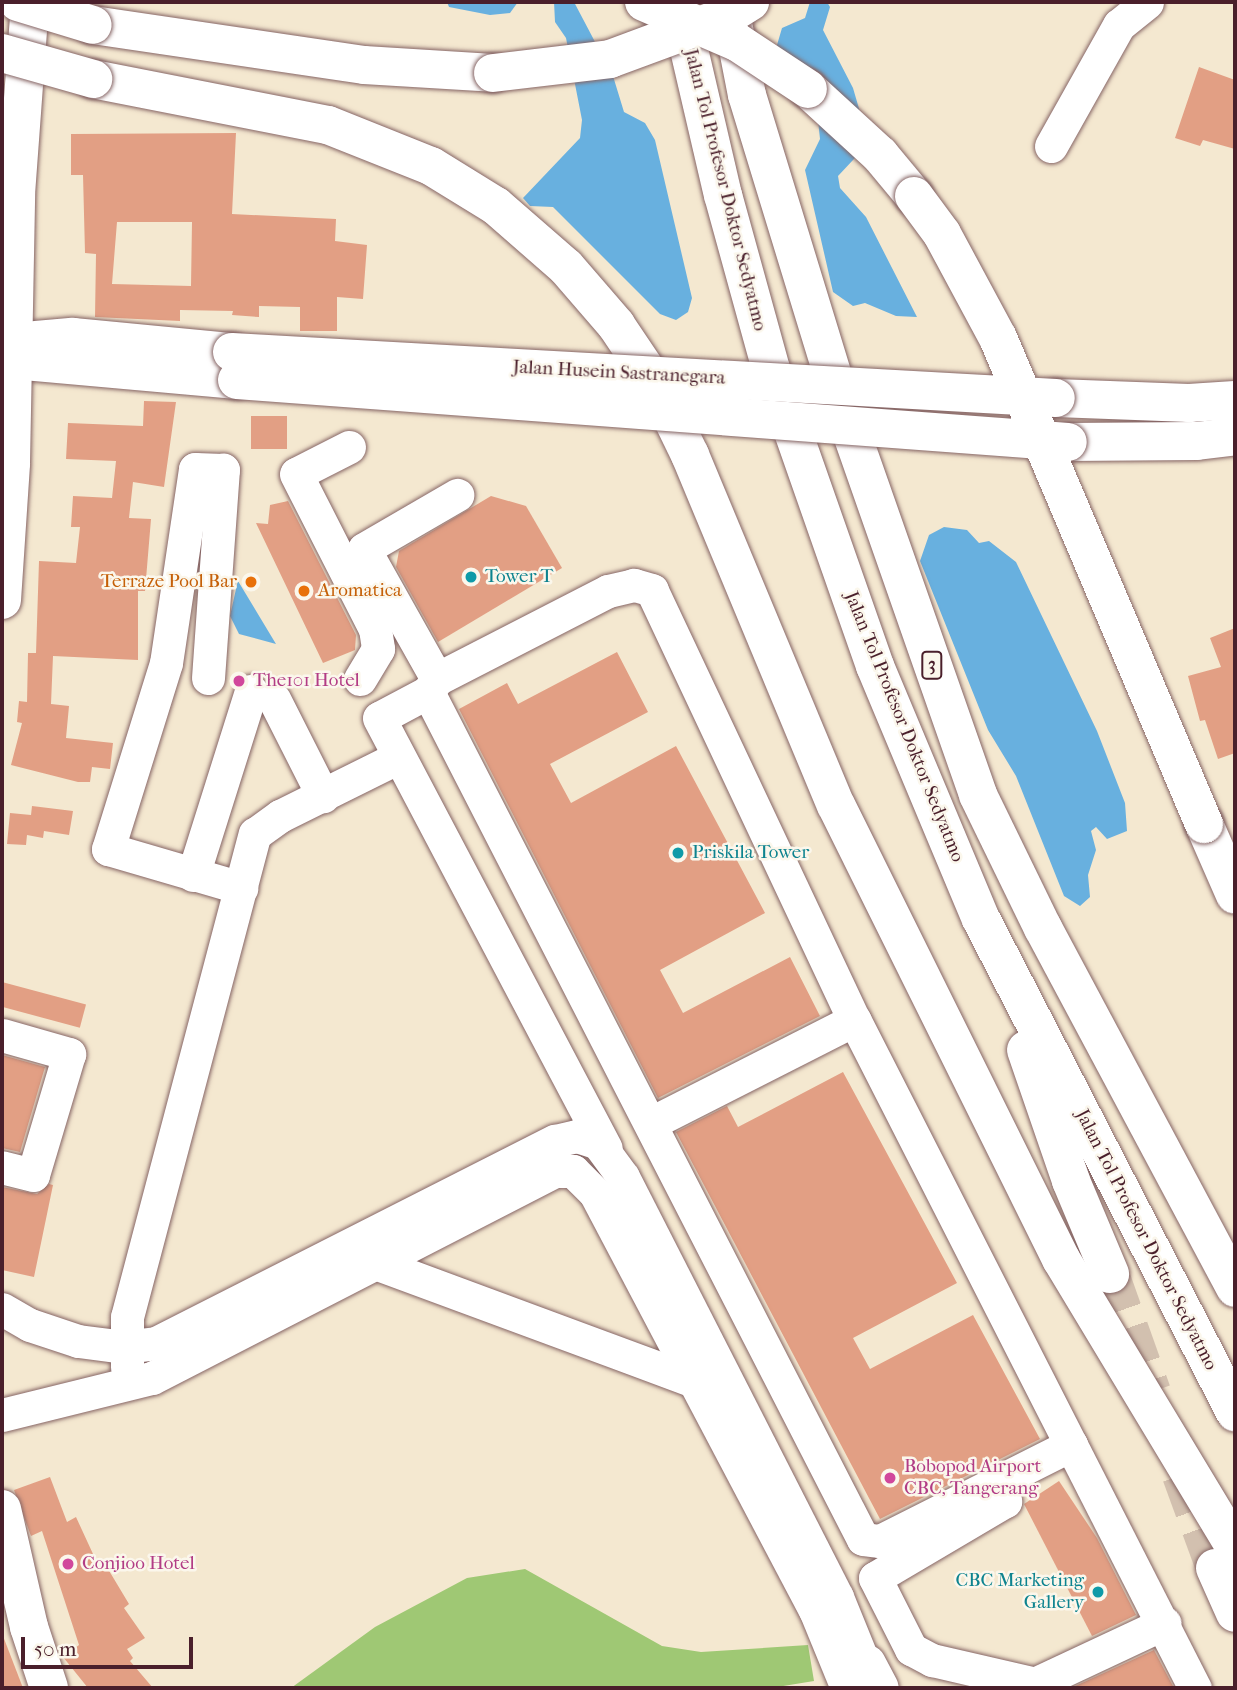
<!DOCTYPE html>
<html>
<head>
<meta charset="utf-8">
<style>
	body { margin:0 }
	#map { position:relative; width:1237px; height:1690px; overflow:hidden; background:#f4e8d0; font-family:"IM FELL French Canon",serif }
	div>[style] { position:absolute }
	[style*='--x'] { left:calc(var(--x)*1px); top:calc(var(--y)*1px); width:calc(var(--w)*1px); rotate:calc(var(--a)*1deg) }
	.green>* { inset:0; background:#9fc874 }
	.water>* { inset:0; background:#68b0df }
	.building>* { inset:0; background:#e29f84; transform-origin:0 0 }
	.highway-tunnel>* { height:38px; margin-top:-19px; transform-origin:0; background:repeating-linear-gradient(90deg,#d2c0af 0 38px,transparent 0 57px) }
	.roads { filter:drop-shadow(0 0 2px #866565) drop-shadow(0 0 2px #866565) }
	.minor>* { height:33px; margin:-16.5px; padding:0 16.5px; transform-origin:16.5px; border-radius:16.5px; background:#fff }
	.major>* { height:38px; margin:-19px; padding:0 19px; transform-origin:19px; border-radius:19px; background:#fff }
	.highway>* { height:38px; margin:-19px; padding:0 19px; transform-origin:19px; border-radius:19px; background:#fff }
	.bridges { filter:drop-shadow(0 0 2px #866565) drop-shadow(0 0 2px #866565) }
	.major-bridge>* { height:38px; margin:-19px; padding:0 19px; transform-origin:19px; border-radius:19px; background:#fff }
	.highway-bridge>* { height:38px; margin:-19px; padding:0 19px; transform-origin:19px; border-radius:19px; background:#fff }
	.dots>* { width:19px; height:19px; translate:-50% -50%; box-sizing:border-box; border:4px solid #fbf7ec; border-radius:50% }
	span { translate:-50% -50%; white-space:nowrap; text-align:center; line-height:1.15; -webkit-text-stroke:5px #fbf7ec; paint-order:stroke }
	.shield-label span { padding:2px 5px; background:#fbf7ec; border:2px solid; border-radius:5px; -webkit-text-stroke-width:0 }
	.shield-label { font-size:18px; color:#4a1f2b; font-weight:700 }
	.street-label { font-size:19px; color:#4a1f2b }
	.culture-label { font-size:19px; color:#0d838f }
	.left { translate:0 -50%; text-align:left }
	.right { translate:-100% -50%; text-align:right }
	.food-label { font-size:19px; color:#c56008 }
	.hotel-label { font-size:19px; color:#b23c85 }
	.frame { position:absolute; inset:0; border:4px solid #4a1f2b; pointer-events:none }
	.scale { position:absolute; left:21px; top:1637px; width:172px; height:32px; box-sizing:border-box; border:4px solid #4a1f2b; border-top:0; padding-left:9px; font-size:21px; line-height:24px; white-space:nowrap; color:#4a1f2b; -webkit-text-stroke:5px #fbf7ec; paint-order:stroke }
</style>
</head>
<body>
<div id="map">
	<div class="green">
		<i style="clip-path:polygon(525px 1569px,662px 1646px,701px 1652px,808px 1645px,814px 1681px,771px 1688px,291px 1688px,375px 1627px,467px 1578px)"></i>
	</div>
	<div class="water">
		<i style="clip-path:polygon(447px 2px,518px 2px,510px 13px,490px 15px,449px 7px)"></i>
		<i style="clip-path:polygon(554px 2px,574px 2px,613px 76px,624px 112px,645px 123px,655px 140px,692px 298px,688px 312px,676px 320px,660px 314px,553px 207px,530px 206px,523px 198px,580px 138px,582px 120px,566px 38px,555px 22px)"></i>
		<i style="clip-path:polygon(810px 2px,827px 2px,830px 7px,823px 30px,853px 88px,869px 143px,838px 176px,840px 188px,866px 217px,917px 317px,896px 316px,865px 303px,853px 306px,833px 292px,805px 170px,820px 139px,817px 111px,782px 64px,777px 45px,782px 28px,805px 18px)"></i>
		<i style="clip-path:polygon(944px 527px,967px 530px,979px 543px,989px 541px,1016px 562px,1097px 731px,1125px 803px,1127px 831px,1107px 839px,1096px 827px,1091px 831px,1096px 850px,1088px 875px,1090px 897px,1080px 906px,1064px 896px,1016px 776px,988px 730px,920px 561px,929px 535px)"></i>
		<i style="clip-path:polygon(238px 580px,238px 581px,276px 644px,239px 634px,230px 616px)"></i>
	</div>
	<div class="building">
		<i style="clip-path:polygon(1199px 67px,1235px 80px,1235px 149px,1203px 140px,1200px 146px,1175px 138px)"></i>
		<i style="clip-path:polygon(evenodd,236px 133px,232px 214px,336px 219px,335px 241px,367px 245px,363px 299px,337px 297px,337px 331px,300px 331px,300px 307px,259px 306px,259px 317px,232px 315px,233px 311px,180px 310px,180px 321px,95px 317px,96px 254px,85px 253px,83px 175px,71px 175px,71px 134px,236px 133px,117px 222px,192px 222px,191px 286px,112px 284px,117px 222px)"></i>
		<i style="clip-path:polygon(144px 401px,176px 402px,164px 487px,133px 482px,129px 518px,151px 519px,145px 591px,138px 591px,138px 660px,53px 656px,51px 704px,69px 706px,66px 738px,113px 743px,110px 769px,92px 767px,90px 782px,78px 782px,11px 765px,22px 723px,17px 722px,19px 701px,27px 702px,28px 653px,36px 653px,39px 561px,76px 563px,80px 527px,71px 527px,73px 496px,112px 498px,116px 461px,66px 459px,68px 423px,143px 426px)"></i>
		<i style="left:287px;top:416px;width:33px;height:36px;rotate:90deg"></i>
		<i style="clip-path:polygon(491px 496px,526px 506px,562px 568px,438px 642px,396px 567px,399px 551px)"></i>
		<i style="clip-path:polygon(288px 501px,356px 635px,355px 650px,323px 663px,256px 523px,268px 524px,270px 505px)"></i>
		<i style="clip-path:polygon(1235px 628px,1235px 753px,1218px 759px,1205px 720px,1200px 721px,1188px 676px,1221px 667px,1210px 638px)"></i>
		<i style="clip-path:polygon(617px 652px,648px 712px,550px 764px,571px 803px,676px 746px,765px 913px,660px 970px,683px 1013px,790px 957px,820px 1016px,658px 1098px,459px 709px,507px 683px,518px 704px)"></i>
		<i style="clip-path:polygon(32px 806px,73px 811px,69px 835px,44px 831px,43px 838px,27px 835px,26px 845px,7px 844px,10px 813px,31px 815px)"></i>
		<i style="left:2px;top:982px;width:87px;height:24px;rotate:15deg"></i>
		<i style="clip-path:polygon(2px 1055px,45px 1067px,20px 1152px,2px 1148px)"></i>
		<i style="clip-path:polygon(843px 1072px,957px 1283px,853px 1338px,870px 1369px,973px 1315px,1040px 1439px,880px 1519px,676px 1132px,727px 1106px,738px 1127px)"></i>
		<i style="clip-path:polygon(49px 1184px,53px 1185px,34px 1277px,2px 1270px,2px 1187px,37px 1194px)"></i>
		<i style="clip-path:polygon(50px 1477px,67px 1522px,76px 1517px,99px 1567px,105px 1564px,129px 1604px,124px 1608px,145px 1638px,127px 1649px,133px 1658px,130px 1661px,153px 1688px,88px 1688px,63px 1657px,79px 1645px,42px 1531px,31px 1536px,14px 1490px)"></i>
		<i style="clip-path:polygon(1059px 1481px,1097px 1538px,1136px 1615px,1092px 1636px,1024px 1504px)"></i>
		<i style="clip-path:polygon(2px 1636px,3px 1636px,23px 1688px,2px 1688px)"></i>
		<i style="clip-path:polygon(1154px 1650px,1174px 1688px,1071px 1688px)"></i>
	</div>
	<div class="highway-tunnel">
		<i style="--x:1110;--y:1274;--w:125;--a:70.4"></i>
		<i style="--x:1181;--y:1475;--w:99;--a:69.9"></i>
	</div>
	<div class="roads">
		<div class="minor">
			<i style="--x:1051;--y:146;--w:139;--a:-60.7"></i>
			<i style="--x:1119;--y:25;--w:36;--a:-39"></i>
			<i style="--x:349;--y:447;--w:59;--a:153"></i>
			<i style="--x:296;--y:474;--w:174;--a:63"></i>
			<i style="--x:375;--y:629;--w:20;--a:81"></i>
			<i style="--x:378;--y:649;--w:35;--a:121"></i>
			<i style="--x:208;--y:678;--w:209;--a:-85.9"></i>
			<i style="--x:223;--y:470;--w:28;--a:-178"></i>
			<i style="--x:195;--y:469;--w:196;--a:98.5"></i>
			<i style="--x:166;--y:663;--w:195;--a:107.3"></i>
			<i style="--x:108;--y:849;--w:139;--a:16.3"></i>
			<i style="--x:437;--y:679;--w:149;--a:-119.3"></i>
			<i style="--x:364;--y:549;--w:108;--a:-30.1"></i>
			<i style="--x:428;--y:692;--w:952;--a:62.82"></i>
			<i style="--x:863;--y:1539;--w:17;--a:7"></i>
			<i style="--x:880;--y:1541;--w:214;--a:-26.7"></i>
			<i style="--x:1071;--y:1445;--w:477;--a:-117"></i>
			<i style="--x:854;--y:1020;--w:475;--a:-115.2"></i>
			<i style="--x:652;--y:590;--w:19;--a:-164"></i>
			<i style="--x:634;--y:585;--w:27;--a:167"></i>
			<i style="--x:608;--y:591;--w:192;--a:152.8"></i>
			<i style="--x:437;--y:679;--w:16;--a:125"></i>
			<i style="--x:428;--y:692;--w:55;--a:152"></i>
			<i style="--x:379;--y:718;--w:486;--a:62.2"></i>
			<i style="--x:274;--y:699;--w:109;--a:63.2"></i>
			<i style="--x:193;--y:875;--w:193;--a:-72.5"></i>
			<i style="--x:2;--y:1035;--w:70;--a:15.8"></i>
			<i style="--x:69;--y:1054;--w:126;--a:106.6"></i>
			<i style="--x:33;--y:1175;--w:32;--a:-166"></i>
			<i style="--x:651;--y:1123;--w:228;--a:-26.9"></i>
			<i style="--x:375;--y:1263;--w:337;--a:20.3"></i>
			<i style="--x:2;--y:1309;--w:32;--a:30"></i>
			<i style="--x:30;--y:1325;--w:51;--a:18.4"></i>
			<i style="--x:78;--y:1341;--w:46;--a:7.4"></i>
			<i style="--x:124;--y:1347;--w:32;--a:-7"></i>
			<i style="--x:156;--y:1343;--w:447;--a:-26.9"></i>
			<i style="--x:555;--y:1141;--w:23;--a:-13"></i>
			<i style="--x:577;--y:1136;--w:22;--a:18"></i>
			<i style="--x:598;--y:1143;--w:42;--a:53.7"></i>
			<i style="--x:623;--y:1177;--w:471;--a:63"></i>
			<i style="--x:837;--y:1597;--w:98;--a:67.9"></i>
			<i style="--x:127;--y:1367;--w:50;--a:-90"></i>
			<i style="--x:127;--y:1317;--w:500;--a:-75.2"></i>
			<i style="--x:255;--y:834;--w:31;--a:-36"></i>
			<i style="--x:280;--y:816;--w:131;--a:-26.4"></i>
			<i style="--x:2;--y:1415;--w:154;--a:-13.9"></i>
			<i style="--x:152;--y:1378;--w:452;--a:-27.2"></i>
			<i style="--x:554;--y:1171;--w:19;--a:0"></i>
			<i style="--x:573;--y:1171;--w:31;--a:45"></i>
			<i style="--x:595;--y:1193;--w:471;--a:62.2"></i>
			<i style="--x:815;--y:1610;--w:84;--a:67.7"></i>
			<i style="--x:1071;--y:1445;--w:273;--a:63"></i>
			<i style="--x:1003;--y:1498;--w:4;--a:56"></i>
			<i style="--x:1005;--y:1501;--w:151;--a:149.4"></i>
			<i style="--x:875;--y:1578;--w:80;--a:63.1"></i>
			<i style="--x:911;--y:1649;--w:24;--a:28"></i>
			<i style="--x:932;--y:1660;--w:107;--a:13"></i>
			<i style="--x:1026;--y:1688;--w:153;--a:-25.1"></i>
		</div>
		<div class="major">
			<i style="--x:15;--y:356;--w:26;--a:-37"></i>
			<i style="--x:36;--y:340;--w:37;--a:-5"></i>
			<i style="--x:73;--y:337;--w:160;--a:5.4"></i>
			<i style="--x:2;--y:359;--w:236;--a:5.1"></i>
			<i style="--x:1056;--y:398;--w:133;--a:2.2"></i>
			<i style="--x:1189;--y:403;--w:46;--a:-3.7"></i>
			<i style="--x:1068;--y:442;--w:129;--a:-0.4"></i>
			<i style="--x:1197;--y:441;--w:38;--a:-7"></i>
			<i style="--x:2;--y:600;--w:137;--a:-86.2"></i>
			<i style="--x:11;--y:463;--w:269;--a:-88.9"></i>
			<i style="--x:16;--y:194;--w:193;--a:-85.8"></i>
			<i style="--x:2;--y:1509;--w:121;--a:77.1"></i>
			<i style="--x:29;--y:1627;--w:64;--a:71.8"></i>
		</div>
		<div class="highway">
			<i style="--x:678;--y:2;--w:198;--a:76.9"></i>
			<i style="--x:723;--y:195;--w:180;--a:74.6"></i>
			<i style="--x:771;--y:369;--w:315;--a:70.7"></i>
			<i style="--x:875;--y:666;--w:274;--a:67.3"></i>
			<i style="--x:981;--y:919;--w:555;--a:62.74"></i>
			<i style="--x:732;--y:18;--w:78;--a:79"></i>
			<i style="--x:747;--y:95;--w:325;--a:73"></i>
			<i style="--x:842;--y:406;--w:412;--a:70.7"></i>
			<i style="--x:978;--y:795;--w:148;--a:64"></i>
			<i style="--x:1043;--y:928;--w:408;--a:61.9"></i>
			<i style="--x:93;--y:25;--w:274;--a:8.4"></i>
			<i style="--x:364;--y:65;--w:129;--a:3.5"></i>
			<i style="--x:93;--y:79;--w:239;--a:11.1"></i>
			<i style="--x:328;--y:125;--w:111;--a:21.7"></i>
			<i style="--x:431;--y:166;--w:76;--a:31.6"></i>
			<i style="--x:496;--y:206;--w:93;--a:41.1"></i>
			<i style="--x:566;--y:267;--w:77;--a:49.2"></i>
			<i style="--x:616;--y:325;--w:70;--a:56.1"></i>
			<i style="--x:655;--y:383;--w:80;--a:64.1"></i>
			<i style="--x:690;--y:455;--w:379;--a:67.4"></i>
			<i style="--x:836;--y:805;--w:507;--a:63.64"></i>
			<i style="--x:1061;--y:1259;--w:336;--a:58.9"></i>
			<i style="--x:808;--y:89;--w:98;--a:42.5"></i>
			<i style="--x:880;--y:155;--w:53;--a:50.3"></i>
			<i style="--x:1204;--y:824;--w:77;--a:66.4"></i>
			<i style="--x:1026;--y:1050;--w:139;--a:71"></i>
			<i style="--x:1071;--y:1181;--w:101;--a:67.2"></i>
			<i style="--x:1215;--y:1568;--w:49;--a:66"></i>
			<i style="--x:867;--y:1664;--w:27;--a:62"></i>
		</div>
	</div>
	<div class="bridges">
		<div class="major-bridge">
			<i style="--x:232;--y:352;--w:825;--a:3.2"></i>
			<i style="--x:237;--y:380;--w:833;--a:4.27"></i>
		</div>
		<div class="highway-bridge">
			<i style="--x:18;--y:2;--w:78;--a:17"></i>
			<i style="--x:644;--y:2;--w:101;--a:23.3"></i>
			<i style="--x:737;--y:42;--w:85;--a:33.5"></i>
			<i style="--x:2;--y:53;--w:95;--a:15.9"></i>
			<i style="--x:493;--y:73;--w:118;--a:-6.8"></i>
			<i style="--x:610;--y:59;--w:127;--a:-20.3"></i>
			<i style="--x:729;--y:15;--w:25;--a:-32"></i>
			<i style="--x:914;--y:196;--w:47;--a:53.6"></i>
			<i style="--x:942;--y:234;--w:118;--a:61.7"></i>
			<i style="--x:998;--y:338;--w:528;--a:67.03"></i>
		</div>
	</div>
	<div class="dots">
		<i style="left:471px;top:577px;background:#0f9aa8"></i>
		<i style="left:251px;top:582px;background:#e8710a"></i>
		<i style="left:304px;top:591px;background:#e8710a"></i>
		<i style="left:239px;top:681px;background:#d1479c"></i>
		<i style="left:678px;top:853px;background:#0f9aa8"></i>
		<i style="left:890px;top:1478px;background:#d1479c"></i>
		<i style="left:68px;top:1564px;background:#d1479c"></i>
		<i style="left:1098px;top:1592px;background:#0f9aa8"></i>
	</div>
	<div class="shield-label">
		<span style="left:932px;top:665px">3</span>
	</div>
	<div class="street-label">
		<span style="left:725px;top:190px;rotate:76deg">Jalan Tol Profesor Doktor Sedyatmo</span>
		<span style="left:619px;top:373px;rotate:3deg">Jalan Husein Sastranegara</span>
		<span style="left:904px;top:727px;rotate:68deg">Jalan Tol Profesor Doktor Sedyatmo</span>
		<span style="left:1146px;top:1240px;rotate:63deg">Jalan Tol Profesor Doktor Sedyatmo</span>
	</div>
	<div class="culture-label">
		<span class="left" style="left:485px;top:577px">Tower T</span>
		<span class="left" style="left:692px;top:853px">Priskila Tower</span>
		<span class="right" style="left:1084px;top:1592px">CBC Marketing<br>Gallery</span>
	</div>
	<div class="food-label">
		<span class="right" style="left:237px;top:582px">Terraze Pool Bar</span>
		<span class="left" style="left:318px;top:591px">Aromatica</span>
	</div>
	<div class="hotel-label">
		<span class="left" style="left:253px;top:681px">The101 Hotel</span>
		<span class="left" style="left:904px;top:1478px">Bobopod Airport<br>CBC, Tangerang</span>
		<span class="left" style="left:82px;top:1564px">Conjioo Hotel</span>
	</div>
	<div class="frame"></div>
	<div class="scale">50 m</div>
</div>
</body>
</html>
